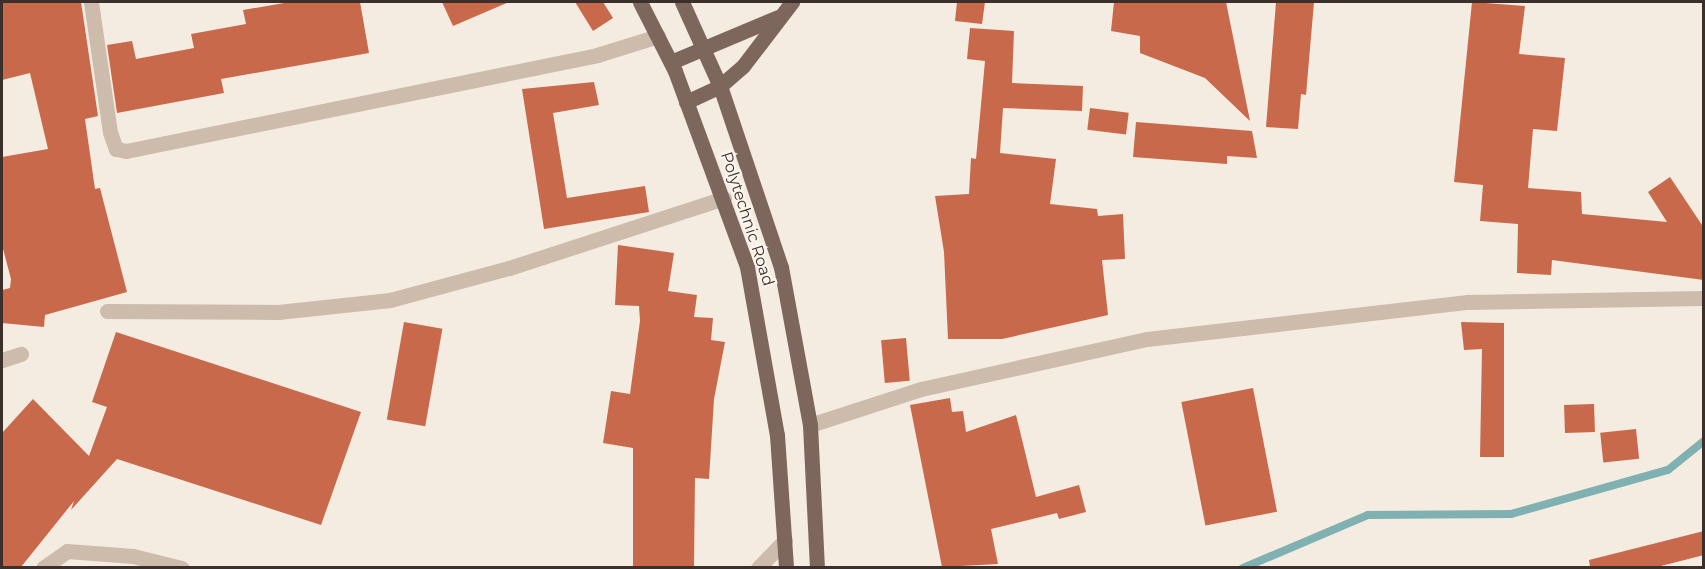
<!DOCTYPE html>
<html>
<head>
<meta charset="utf-8">
<style>
	body { margin:0 }
	#map { position:relative; width:1705px; height:569px; overflow:hidden; background:#f4ebe1; font-family:Montserrat,sans-serif }
	div>[style] { position:absolute }
	[style*='--x'] { left:calc(var(--x)*1px); top:calc(var(--y)*1px); width:calc(var(--w)*1px); rotate:calc(var(--a)*1deg) }
	.stream>* { height:8px; margin:-4px; padding:0 4px; transform-origin:4px; border-radius:4px; background:#7fb0b2 }
	.building>* { inset:0; background:#c8694b; transform-origin:0 0 }
	.minor>* { height:15px; margin:-7.5px; padding:0 7.5px; transform-origin:7.5px; border-radius:7.5px; background:#cdbbac }
	.major>* { height:15px; margin:-7.5px; padding:0 7.5px; transform-origin:7.5px; border-radius:7.5px; background:#7d675c }
	span { translate:-50% -50%; white-space:nowrap; text-align:center; line-height:1.15; -webkit-text-stroke:4.5px #fbf5ee; paint-order:stroke }
	.street-label { font-size:16px; color:#3b302b }
	.frame { position:absolute; inset:0; border:3px solid #3b302b; pointer-events:none }
</style>
</head>
<body>
<div id="map">
	<div class="stream">
		<i style="--x:1243;--y:568;--w:136;--a:-23"></i>
		<i style="--x:1368;--y:515;--w:143;--a:-0.4"></i>
		<i style="--x:1511;--y:514;--w:163;--a:-15.7"></i>
		<i style="--x:1668;--y:470;--w:46;--a:-38.9"></i>
	</div>
	<div class="building">
		<i style="clip-path:polygon(2px 2px,81px 2px,98px 116px,85px 119px,95px 189px,100px 188px,127px 292px,45px 315px,44px 327px,2px 323px,2px 290px,10px 288px,11px 279px,2px 245px,2px 157px,48px 149px,30px 73px,2px 80px)"></i>
		<i style="clip-path:polygon(290px 2px,360px 2px,369px 53px,221px 79px,224px 93px,117px 113px,107px 45px,132px 41px,136px 59px,194px 48px,191px 34px,246px 24px,243px 10px)"></i>
		<i style="clip-path:polygon(442px 2px,509px 2px,453px 26px)"></i>
		<i style="clip-path:polygon(575px 2px,603px 2px,613px 18px,593px 31px)"></i>
		<i style="clip-path:polygon(957px 2px,985px 2px,982px 24px,955px 21px)"></i>
		<i style="clip-path:polygon(1114px 2px,1226px 2px,1250px 121px,1205px 78px,1140px 53px,1140px 36px,1111px 31px)"></i>
		<i style="clip-path:polygon(1276px 2px,1314px 2px,1306px 95px,1301px 94px,1298px 129px,1266px 127px)"></i>
		<i style="clip-path:polygon(1472px 2px,1525px 6px,1519px 54px,1565px 58px,1557px 131px,1533px 129px,1528px 188px,1581px 192px,1582px 214px,1667px 222px,1648px 192px,1670px 177px,1704px 228px,1704px 280px,1552px 260px,1551px 275px,1517px 273px,1518px 224px,1480px 221px,1483px 185px,1454px 182px)"></i>
		<i style="clip-path:polygon(970px 28px,1014px 31px,1012px 83px,1083px 86px,1082px 111px,1003px 108px,1000px 153px,1056px 159px,1050px 204px,1097px 209px,1098px 216px,1123px 214px,1125px 259px,1102px 260px,1108px 315px,1002px 339px,948px 339px,944px 252px,935px 196px,969px 194px,971px 158px,976px 159px,985px 61px,967px 59px)"></i>
		<i style="clip-path:polygon(594px 82px,599px 105px,553px 113px,567px 198px,645px 186px,649px 212px,544px 229px,522px 89px)"></i>
		<i style="left:1090px;top:108px;width:39px;height:22px;rotate:7deg"></i>
		<i style="clip-path:polygon(1136px 122px,1252px 131px,1257px 158px,1227px 156px,1227px 164px,1133px 157px)"></i>
		<i style="clip-path:polygon(618px 245px,674px 253px,668px 291px,697px 295px,694px 317px,713px 318px,711px 340px,725px 342px,714px 399px,709px 479px,695px 478px,694px 567px,633px 567px,633px 448px,603px 443px,611px 391px,630px 394px,640px 321px,639px 306px,615px 305px)"></i>
		<i style="left:404px;top:322px;width:39px;height:99px;rotate:10deg"></i>
		<i style="clip-path:polygon(1461px 322px,1504px 323px,1504px 457px,1480px 457px,1482px 349px,1464px 350px)"></i>
		<i style="clip-path:polygon(116px 332px,361px 412px,321px 525px,117px 459px,71px 510px,74px 501px,21px 567px,2px 567px,2px 433px,33px 399px,89px 456px,107px 407px,92px 402px)"></i>
		<i style="left:906px;top:338px;width:43px;height:25px;rotate:85deg"></i>
		<i style="left:1253px;top:388px;width:126px;height:73px;rotate:79deg"></i>
		<i style="clip-path:polygon(950px 398px,952px 412px,963px 411px,966px 432px,1016px 415px,1036px 497px,1079px 485px,1086px 512px,1059px 519px,1057px 513px,991px 529px,998px 564px,942px 567px,910px 405px)"></i>
		<i style="left:1594px;top:404px;width:28px;height:30px;rotate:88deg"></i>
		<i style="left:1636px;top:429px;width:30px;height:36px;rotate:84deg"></i>
		<i style="clip-path:polygon(1704px 531px,1704px 555px,1657px 567px,1590px 567px,1589px 560px)"></i>
	</div>
	<div class="minor">
		<i style="--x:91;--y:2;--w:131;--a:81.7"></i>
		<i style="--x:110;--y:132;--w:18;--a:71"></i>
		<i style="--x:116;--y:149;--w:10;--a:11"></i>
		<i style="--x:126;--y:151;--w:481;--a:-11.5"></i>
		<i style="--x:597;--y:55;--w:64;--a:-17.3"></i>
		<i style="--x:107;--y:311;--w:171;--a:0.3"></i>
		<i style="--x:278;--y:312;--w:113;--a:-6.1"></i>
		<i style="--x:390;--y:300;--w:123;--a:-15.1"></i>
		<i style="--x:509;--y:268;--w:226;--a:-18"></i>
		<i style="--x:2;--y:360;--w:20;--a:-18"></i>
		<i style="--x:810;--y:425;--w:117;--a:-18"></i>
		<i style="--x:921;--y:389;--w:231;--a:-12.5"></i>
		<i style="--x:1147;--y:339;--w:323;--a:-6.6"></i>
		<i style="--x:1468;--y:302;--w:236;--a:-1"></i>
		<i style="--x:43;--y:568;--w:29;--a:-35"></i>
		<i style="--x:67;--y:551;--w:66;--a:4.3"></i>
		<i style="--x:133;--y:556;--w:50;--a:13.8"></i>
		<i style="--x:758;--y:568;--w:39;--a:-46"></i>
	</div>
	<div class="major">
		<i style="--x:640;--y:2;--w:77;--a:63.1"></i>
		<i style="--x:675;--y:71;--w:209;--a:69.8"></i>
		<i style="--x:747;--y:267;--w:171;--a:79.9"></i>
		<i style="--x:777;--y:435;--w:133;--a:86.1"></i>
		<i style="--x:682;--y:2;--w:92;--a:65.7"></i>
		<i style="--x:720;--y:86;--w:191;--a:71.4"></i>
		<i style="--x:781;--y:267;--w:161;--a:79.6"></i>
		<i style="--x:810;--y:425;--w:143;--a:87.2"></i>
		<i style="--x:671;--y:62;--w:116;--a:-22.8"></i>
		<i style="--x:686;--y:102;--w:38;--a:-25"></i>
		<i style="--x:720;--y:86;--w:30;--a:-41"></i>
		<i style="--x:743;--y:66;--w:81;--a:-52.6"></i>
	</div>
	<div class="street-label">
		<span style="left:747px;top:219px;rotate:72deg">Polytechnic Road</span>
	</div>
	<div class="frame"></div>
</div>
</body>
</html>
